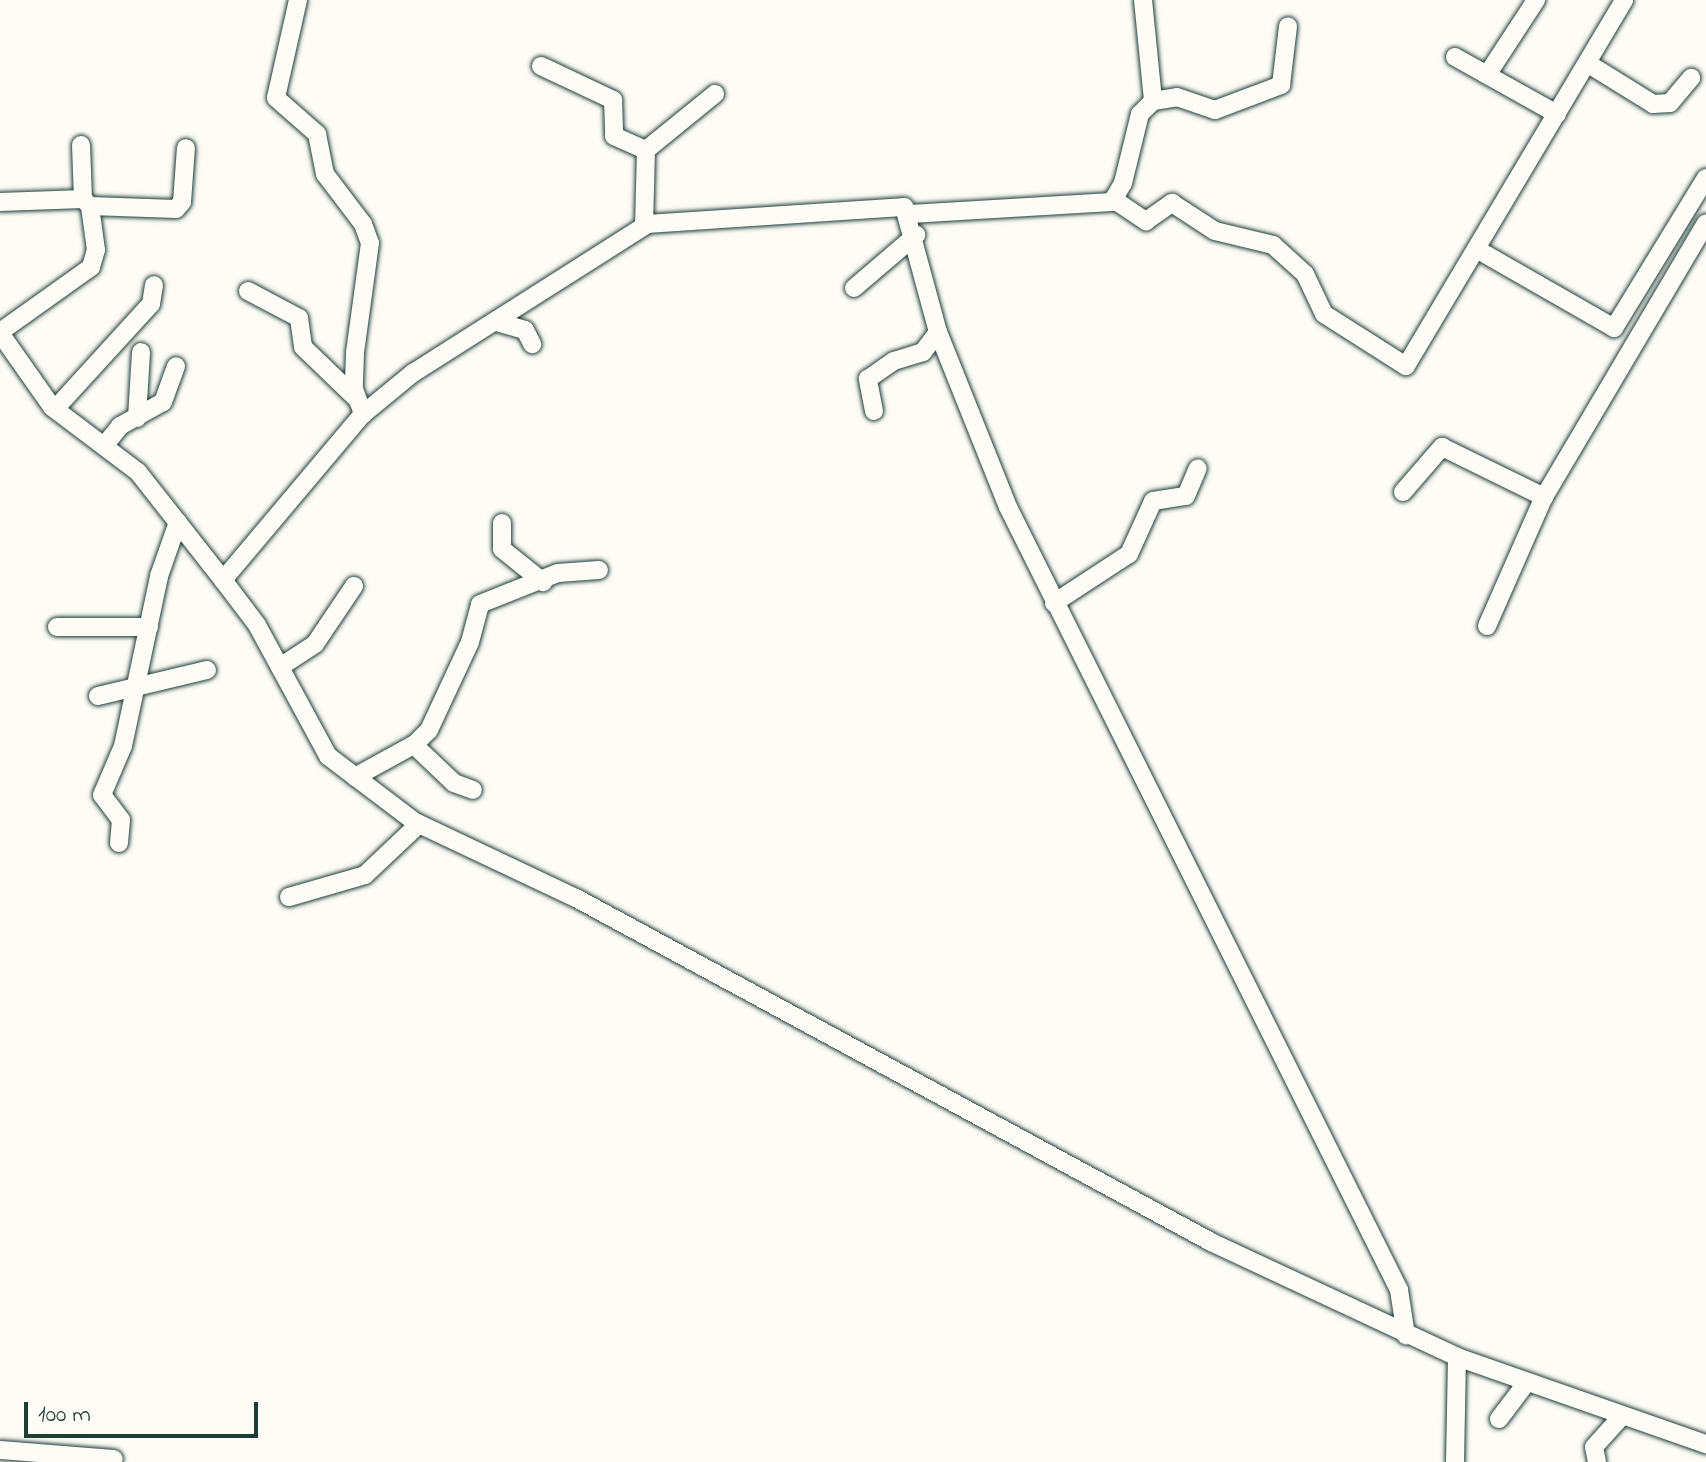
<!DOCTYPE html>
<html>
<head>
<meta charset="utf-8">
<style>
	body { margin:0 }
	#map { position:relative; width:1706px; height:1462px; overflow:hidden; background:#fdfcf7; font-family:"Indie Flower",sans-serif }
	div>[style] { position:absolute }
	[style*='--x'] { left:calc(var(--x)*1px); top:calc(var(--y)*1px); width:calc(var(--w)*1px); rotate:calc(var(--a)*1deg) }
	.roads { filter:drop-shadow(0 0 2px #1f3d34) drop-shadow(0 0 2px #1f3d34) }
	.minor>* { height:18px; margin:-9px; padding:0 9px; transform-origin:9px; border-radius:9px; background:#fdfcf7 }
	span { translate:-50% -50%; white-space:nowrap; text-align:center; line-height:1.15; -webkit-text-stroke:6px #fdfcf7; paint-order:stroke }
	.scale { position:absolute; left:24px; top:1402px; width:234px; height:36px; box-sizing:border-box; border:4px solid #1f3d34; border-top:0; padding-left:10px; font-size:24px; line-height:28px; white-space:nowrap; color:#1f3d34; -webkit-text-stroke:6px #fdfcf7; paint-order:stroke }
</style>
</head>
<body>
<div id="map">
	<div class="roads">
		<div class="minor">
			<i style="--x:298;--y:0;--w:100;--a:102.7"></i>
			<i style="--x:276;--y:98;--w:55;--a:41.3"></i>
			<i style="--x:317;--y:134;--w:41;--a:78.7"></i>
			<i style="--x:325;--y:174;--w:63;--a:52.8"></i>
			<i style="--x:363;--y:224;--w:20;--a:70"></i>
			<i style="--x:370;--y:243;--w:111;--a:97.8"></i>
			<i style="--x:355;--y:353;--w:36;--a:92"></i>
			<i style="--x:354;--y:389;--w:27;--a:70"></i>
			<i style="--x:1143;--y:0;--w:101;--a:84.3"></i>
			<i style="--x:1455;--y:57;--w:117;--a:29.2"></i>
			<i style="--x:1587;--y:63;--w:78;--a:31.8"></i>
			<i style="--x:1653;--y:104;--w:17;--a:-3"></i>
			<i style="--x:1670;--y:103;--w:33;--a:-50"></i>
			<i style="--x:541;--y:66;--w:80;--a:25.3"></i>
			<i style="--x:613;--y:100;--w:36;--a:88"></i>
			<i style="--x:614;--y:136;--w:35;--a:24"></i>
			<i style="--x:1487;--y:75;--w:90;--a:-56.8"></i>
			<i style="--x:1113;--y:199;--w:40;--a:34"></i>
			<i style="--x:1146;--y:221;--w:32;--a:-35"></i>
			<i style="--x:1172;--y:203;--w:51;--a:33.1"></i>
			<i style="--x:1215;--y:231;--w:60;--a:13.6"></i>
			<i style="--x:1273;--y:245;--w:43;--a:42.2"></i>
			<i style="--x:1305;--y:274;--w:44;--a:64.6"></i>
			<i style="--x:1324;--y:314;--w:97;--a:32.4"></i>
			<i style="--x:1406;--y:366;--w:426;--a:-59.2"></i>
			<i style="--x:0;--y:202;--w:83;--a:-2.1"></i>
			<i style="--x:90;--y:206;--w:86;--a:2"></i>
			<i style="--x:176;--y:209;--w:9;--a:-49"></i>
			<i style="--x:182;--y:202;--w:54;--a:-85.8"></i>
			<i style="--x:910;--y:214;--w:202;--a:-3.4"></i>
			<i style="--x:1112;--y:202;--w:22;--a:-60"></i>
			<i style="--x:1123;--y:183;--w:71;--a:-76.2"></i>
			<i style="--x:1140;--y:114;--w:18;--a:-45"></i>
			<i style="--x:1153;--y:101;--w:24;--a:-9"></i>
			<i style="--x:1177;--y:97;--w:40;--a:18.9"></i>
			<i style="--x:1215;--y:110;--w:71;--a:-20.7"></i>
			<i style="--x:1281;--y:85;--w:59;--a:-83.2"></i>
			<i style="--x:644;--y:226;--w:76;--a:-88.5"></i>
			<i style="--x:646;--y:150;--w:89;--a:-39.1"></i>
			<i style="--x:1478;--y:250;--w:157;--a:29.8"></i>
			<i style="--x:1614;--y:328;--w:176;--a:-58.5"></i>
			<i style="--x:854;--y:288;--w:82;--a:-40.5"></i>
			<i style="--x:248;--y:291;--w:58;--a:27.9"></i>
			<i style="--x:299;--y:318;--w:29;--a:82"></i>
			<i style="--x:303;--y:347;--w:76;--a:43.9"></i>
			<i style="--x:497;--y:322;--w:29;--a:16"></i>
			<i style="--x:525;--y:330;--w:16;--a:63"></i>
			<i style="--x:0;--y:332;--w:112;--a:-35.5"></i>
			<i style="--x:91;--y:267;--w:18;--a:-74"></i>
			<i style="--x:96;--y:250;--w:44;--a:-97.8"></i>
			<i style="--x:90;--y:206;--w:10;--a:-135"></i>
			<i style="--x:83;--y:199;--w:54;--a:-92.1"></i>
			<i style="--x:0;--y:333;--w:90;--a:54.9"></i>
			<i style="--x:52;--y:407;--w:108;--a:37.1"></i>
			<i style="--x:138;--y:472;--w:137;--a:51.8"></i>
			<i style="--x:223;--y:580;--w:56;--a:52.9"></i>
			<i style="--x:257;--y:625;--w:149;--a:61.5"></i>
			<i style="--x:328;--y:756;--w:109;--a:37.2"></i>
			<i style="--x:415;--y:822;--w:178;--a:25.3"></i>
			<i style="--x:576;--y:898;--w:724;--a:28.44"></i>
			<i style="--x:1213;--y:1243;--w:269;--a:25"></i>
			<i style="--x:1457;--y:1357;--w:264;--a:19.3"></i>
			<i style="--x:55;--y:409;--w:142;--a:-47.6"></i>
			<i style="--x:151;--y:304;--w:19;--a:-81"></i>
			<i style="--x:874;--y:411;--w:33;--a:-101"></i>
			<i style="--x:868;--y:379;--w:32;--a:-35"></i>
			<i style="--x:894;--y:361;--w:30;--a:-17"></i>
			<i style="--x:923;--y:352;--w:25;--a:-53"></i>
			<i style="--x:137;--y:418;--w:66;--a:-86.5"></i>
			<i style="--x:104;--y:446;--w:26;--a:-51"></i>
			<i style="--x:120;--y:426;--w:49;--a:-29.2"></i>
			<i style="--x:163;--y:402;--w:38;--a:-70"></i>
			<i style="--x:1403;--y:492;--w:60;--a:-49.1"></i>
			<i style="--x:1442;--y:447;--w:114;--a:26.1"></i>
			<i style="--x:502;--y:523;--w:26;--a:90"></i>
			<i style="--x:502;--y:549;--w:53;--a:38.8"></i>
			<i style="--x:223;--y:580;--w:217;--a:-49.9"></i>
			<i style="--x:363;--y:414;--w:65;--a:-39.4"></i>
			<i style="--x:413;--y:373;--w:278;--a:-32.4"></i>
			<i style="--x:648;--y:224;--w:257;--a:-3.8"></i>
			<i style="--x:904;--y:207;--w:130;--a:74.8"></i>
			<i style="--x:938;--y:332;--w:188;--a:68.2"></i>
			<i style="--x:1008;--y:507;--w:875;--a:63.46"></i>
			<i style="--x:1399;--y:1290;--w:46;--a:81.2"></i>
			<i style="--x:1054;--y:603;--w:90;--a:-33.2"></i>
			<i style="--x:1129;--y:554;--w:58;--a:-65.6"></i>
			<i style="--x:1153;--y:501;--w:33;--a:-9"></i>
			<i style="--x:1186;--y:496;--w:30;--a:-67"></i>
			<i style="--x:1487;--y:626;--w:141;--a:-66.2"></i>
			<i style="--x:1544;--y:497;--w:318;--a:-59.4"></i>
			<i style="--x:57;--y:627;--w:92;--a:0"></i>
			<i style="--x:280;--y:667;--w:42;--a:-33.3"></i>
			<i style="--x:315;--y:644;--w:70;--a:-56.1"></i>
			<i style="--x:98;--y:696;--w:112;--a:-13.4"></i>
			<i style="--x:414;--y:745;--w:55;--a:43.5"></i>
			<i style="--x:454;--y:783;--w:20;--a:20"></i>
			<i style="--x:355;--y:777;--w:68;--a:-28.8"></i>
			<i style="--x:415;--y:744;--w:20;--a:-45"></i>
			<i style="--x:429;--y:730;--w:97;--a:-65"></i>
			<i style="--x:470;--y:642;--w:39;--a:-75"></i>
			<i style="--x:480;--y:604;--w:84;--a:-21.7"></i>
			<i style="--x:558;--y:573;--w:41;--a:-4.2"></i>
			<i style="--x:119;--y:843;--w:23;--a:-85"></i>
			<i style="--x:121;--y:820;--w:31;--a:-127"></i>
			<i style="--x:102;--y:795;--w:53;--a:-66.8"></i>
			<i style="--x:123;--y:746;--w:174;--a:-78"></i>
			<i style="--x:159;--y:576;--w:57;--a:-70.6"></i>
			<i style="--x:289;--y:897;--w:79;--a:-16.1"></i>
			<i style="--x:365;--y:875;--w:74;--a:-43.4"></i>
			<i style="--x:1499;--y:1419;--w:46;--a:-52.9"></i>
			<i style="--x:0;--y:1450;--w:114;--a:4.5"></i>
			<i style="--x:1455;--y:1462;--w:105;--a:-88.9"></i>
			<i style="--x:1597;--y:1462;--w:15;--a:-101"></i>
			<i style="--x:1594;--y:1447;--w:40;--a:-48"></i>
		</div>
	</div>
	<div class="scale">100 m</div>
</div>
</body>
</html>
